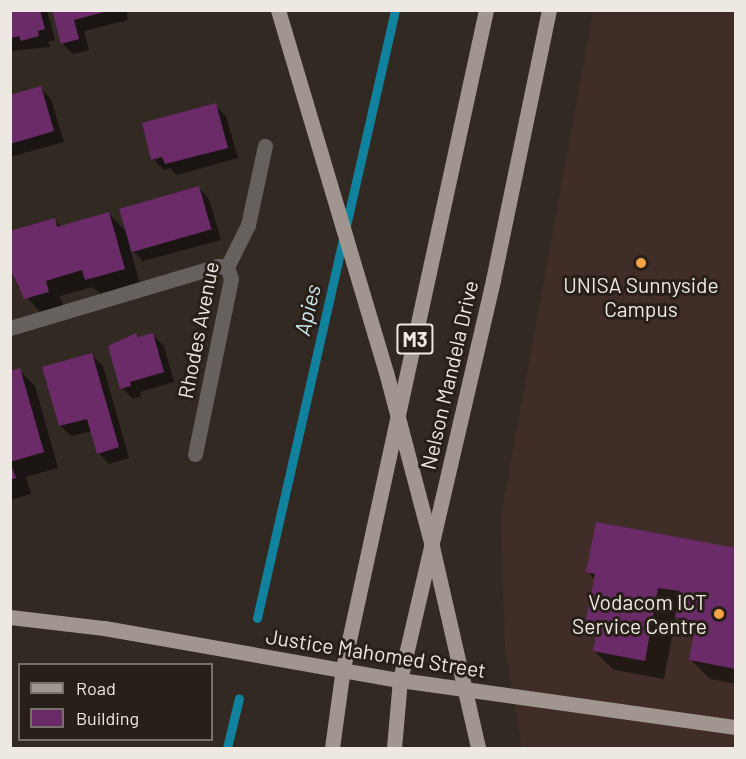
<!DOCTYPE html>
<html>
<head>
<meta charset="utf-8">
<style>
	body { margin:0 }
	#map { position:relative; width:746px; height:759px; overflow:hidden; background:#322922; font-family:Barlow,sans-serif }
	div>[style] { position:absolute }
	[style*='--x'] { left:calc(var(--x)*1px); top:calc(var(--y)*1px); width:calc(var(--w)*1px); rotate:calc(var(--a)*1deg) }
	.education>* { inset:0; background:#402d27 }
	.shadow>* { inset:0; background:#0007 }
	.stream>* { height:9px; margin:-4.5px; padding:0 4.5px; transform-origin:4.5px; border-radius:4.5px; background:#10829d }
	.building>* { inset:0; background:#6b2b69; transform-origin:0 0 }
	.minor>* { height:15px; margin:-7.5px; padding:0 7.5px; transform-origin:7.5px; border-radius:7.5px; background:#66605e }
	.major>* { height:15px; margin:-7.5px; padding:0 7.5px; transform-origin:7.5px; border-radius:7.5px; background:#a19590 }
	.major-bridge>* { height:15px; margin:-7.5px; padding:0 7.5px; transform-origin:7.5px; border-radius:7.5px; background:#a19590 }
	.dots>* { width:16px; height:16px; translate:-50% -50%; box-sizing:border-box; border:3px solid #281f18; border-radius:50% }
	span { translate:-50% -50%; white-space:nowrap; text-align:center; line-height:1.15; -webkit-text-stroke:6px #281f18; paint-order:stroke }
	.shield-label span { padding:2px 4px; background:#281f18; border:2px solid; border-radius:4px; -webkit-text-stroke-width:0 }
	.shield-label { font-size:20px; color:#eee8e3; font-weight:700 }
	.poi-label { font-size:21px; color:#eee8e3 }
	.right { translate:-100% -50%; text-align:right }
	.street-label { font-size:21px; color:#eee8e3 }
	.water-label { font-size:22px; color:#cee9f1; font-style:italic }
	.frame { position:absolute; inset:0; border:12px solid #eee8e3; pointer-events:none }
	.legend { position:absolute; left:18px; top:663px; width:195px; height:78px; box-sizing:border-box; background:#281f18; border:2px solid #776f69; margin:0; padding:8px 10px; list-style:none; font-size:18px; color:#eee8e3 }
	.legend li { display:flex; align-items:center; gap:12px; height:30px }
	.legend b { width:30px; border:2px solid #776f69 }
</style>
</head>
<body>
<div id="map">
	<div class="education">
		<i style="clip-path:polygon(593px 11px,735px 11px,735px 748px,522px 748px,505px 649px,501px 516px)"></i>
	</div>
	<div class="shadow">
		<i style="clip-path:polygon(10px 10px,47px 10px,55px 40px,48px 42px,50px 47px,10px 51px)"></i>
		<i style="clip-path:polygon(54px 10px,126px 10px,128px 20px,84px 31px,89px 50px,73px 54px,62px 43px)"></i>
		<i style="clip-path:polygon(40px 88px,51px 99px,64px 142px,10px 157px,10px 96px)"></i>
		<i style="clip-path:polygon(215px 105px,226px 116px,238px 158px,177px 175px,170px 168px,164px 170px,153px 159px)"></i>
		<i style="clip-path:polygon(199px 188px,209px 199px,221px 240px,143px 261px,130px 248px,140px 284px,102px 295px,93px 287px,60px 296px,64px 308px,42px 314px,18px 288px,10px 262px,54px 220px,62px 227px,109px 214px,127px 232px)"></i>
		<i style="clip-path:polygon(136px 334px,140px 338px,153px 335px,164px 346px,174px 382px,140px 392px,141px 396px,133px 399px,122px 388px)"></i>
		<i style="clip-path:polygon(92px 355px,103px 366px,129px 458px,109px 464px,99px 453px,92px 431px,71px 436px,60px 425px)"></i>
		<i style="clip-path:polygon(19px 370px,35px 386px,58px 468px,26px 477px,31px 494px,10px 500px,10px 372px)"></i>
		<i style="clip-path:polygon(736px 549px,736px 684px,710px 679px,691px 660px,695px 636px,676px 616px,664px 679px,614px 670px,594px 651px,597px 636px,586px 625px,595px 580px,588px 572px)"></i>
	</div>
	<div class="stream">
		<i style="--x:257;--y:618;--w:623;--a:-77.21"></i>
		<i style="--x:227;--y:748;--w:51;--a:-76.5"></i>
	</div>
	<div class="building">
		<i style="clip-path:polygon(10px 10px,40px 10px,45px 29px,38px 31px,39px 36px,21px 41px,19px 36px,10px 38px)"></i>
		<i style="clip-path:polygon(52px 10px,108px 10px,108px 11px,74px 20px,79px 39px,61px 44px)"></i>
		<i style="clip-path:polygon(41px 86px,54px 131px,10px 144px,10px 95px)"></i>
		<i style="clip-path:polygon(216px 103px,228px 148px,165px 164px,162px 157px,151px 160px,142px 123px)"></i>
		<i style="left:199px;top:186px;width:45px;height:83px;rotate:74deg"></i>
		<i style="clip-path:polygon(109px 212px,125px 269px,85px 280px,82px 270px,46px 281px,49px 292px,24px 299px,10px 268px,10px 231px,55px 218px,57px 227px)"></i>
		<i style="clip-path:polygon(136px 333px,138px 337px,153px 333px,164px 372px,130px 382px,131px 386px,120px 389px,108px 346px)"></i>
		<i style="clip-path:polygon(92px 353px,119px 447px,97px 454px,87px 419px,59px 426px,42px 367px)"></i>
		<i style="clip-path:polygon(20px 368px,44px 452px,10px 462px,10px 371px)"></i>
		<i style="clip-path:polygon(10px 462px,16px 478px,10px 480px)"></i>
		<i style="clip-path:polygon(596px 522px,736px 548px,736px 669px,689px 660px,696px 622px,675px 617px,680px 591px,658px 588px,645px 661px,593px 651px,597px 628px,585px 626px,595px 574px,586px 572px)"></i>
	</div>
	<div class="minor">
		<i style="--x:227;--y:267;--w:47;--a:-63.4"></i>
		<i style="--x:248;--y:225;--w:81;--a:-77.9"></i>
		<i style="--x:10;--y:328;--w:217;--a:-16.6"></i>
		<i style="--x:218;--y:266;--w:9;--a:6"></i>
		<i style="--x:195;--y:454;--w:179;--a:-78.4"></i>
		<i style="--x:231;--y:279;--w:13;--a:-108"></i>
	</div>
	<div class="major">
		<i style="--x:10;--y:617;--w:95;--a:6.7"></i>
		<i style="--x:104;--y:628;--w:301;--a:10"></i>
		<i style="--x:400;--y:680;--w:339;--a:8"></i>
		<i style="--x:332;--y:748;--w:81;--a:-82.2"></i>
		<i style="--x:343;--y:668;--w:673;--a:-77.74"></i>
		<i style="--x:394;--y:748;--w:68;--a:-85"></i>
		<i style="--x:400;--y:680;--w:411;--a:-76.9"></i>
		<i style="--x:493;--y:280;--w:276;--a:-78.3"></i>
	</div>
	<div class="major-bridge">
		<i style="--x:278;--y:10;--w:378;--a:73.4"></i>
		<i style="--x:386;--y:372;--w:176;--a:75.2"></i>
		<i style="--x:431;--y:542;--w:211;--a:77.1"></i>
	</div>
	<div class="dots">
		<i style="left:641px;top:263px;background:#f6a247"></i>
		<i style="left:719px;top:614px;background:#f6a247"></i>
	</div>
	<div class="shield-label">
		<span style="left:415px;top:339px">M3</span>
	</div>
	<div class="poi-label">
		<span style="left:641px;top:297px">UNISA Sunnyside<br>Campus</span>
		<span class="right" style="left:707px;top:614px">Vodacom ICT<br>Service Centre</span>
	</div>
	<div class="street-label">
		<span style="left:198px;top:330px;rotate:-79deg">Rhodes Avenue</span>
		<span style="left:449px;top:375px;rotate:-77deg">Nelson Mandela Drive</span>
		<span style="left:376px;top:653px;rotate:9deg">Justice Mahomed Street</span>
	</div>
	<div class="water-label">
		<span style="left:307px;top:310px;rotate:-77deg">Apies</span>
	</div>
	<div class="frame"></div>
	<ul class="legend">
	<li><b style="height:8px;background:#a19590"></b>Road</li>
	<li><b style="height:16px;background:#6b2b69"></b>Building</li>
	</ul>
</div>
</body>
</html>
